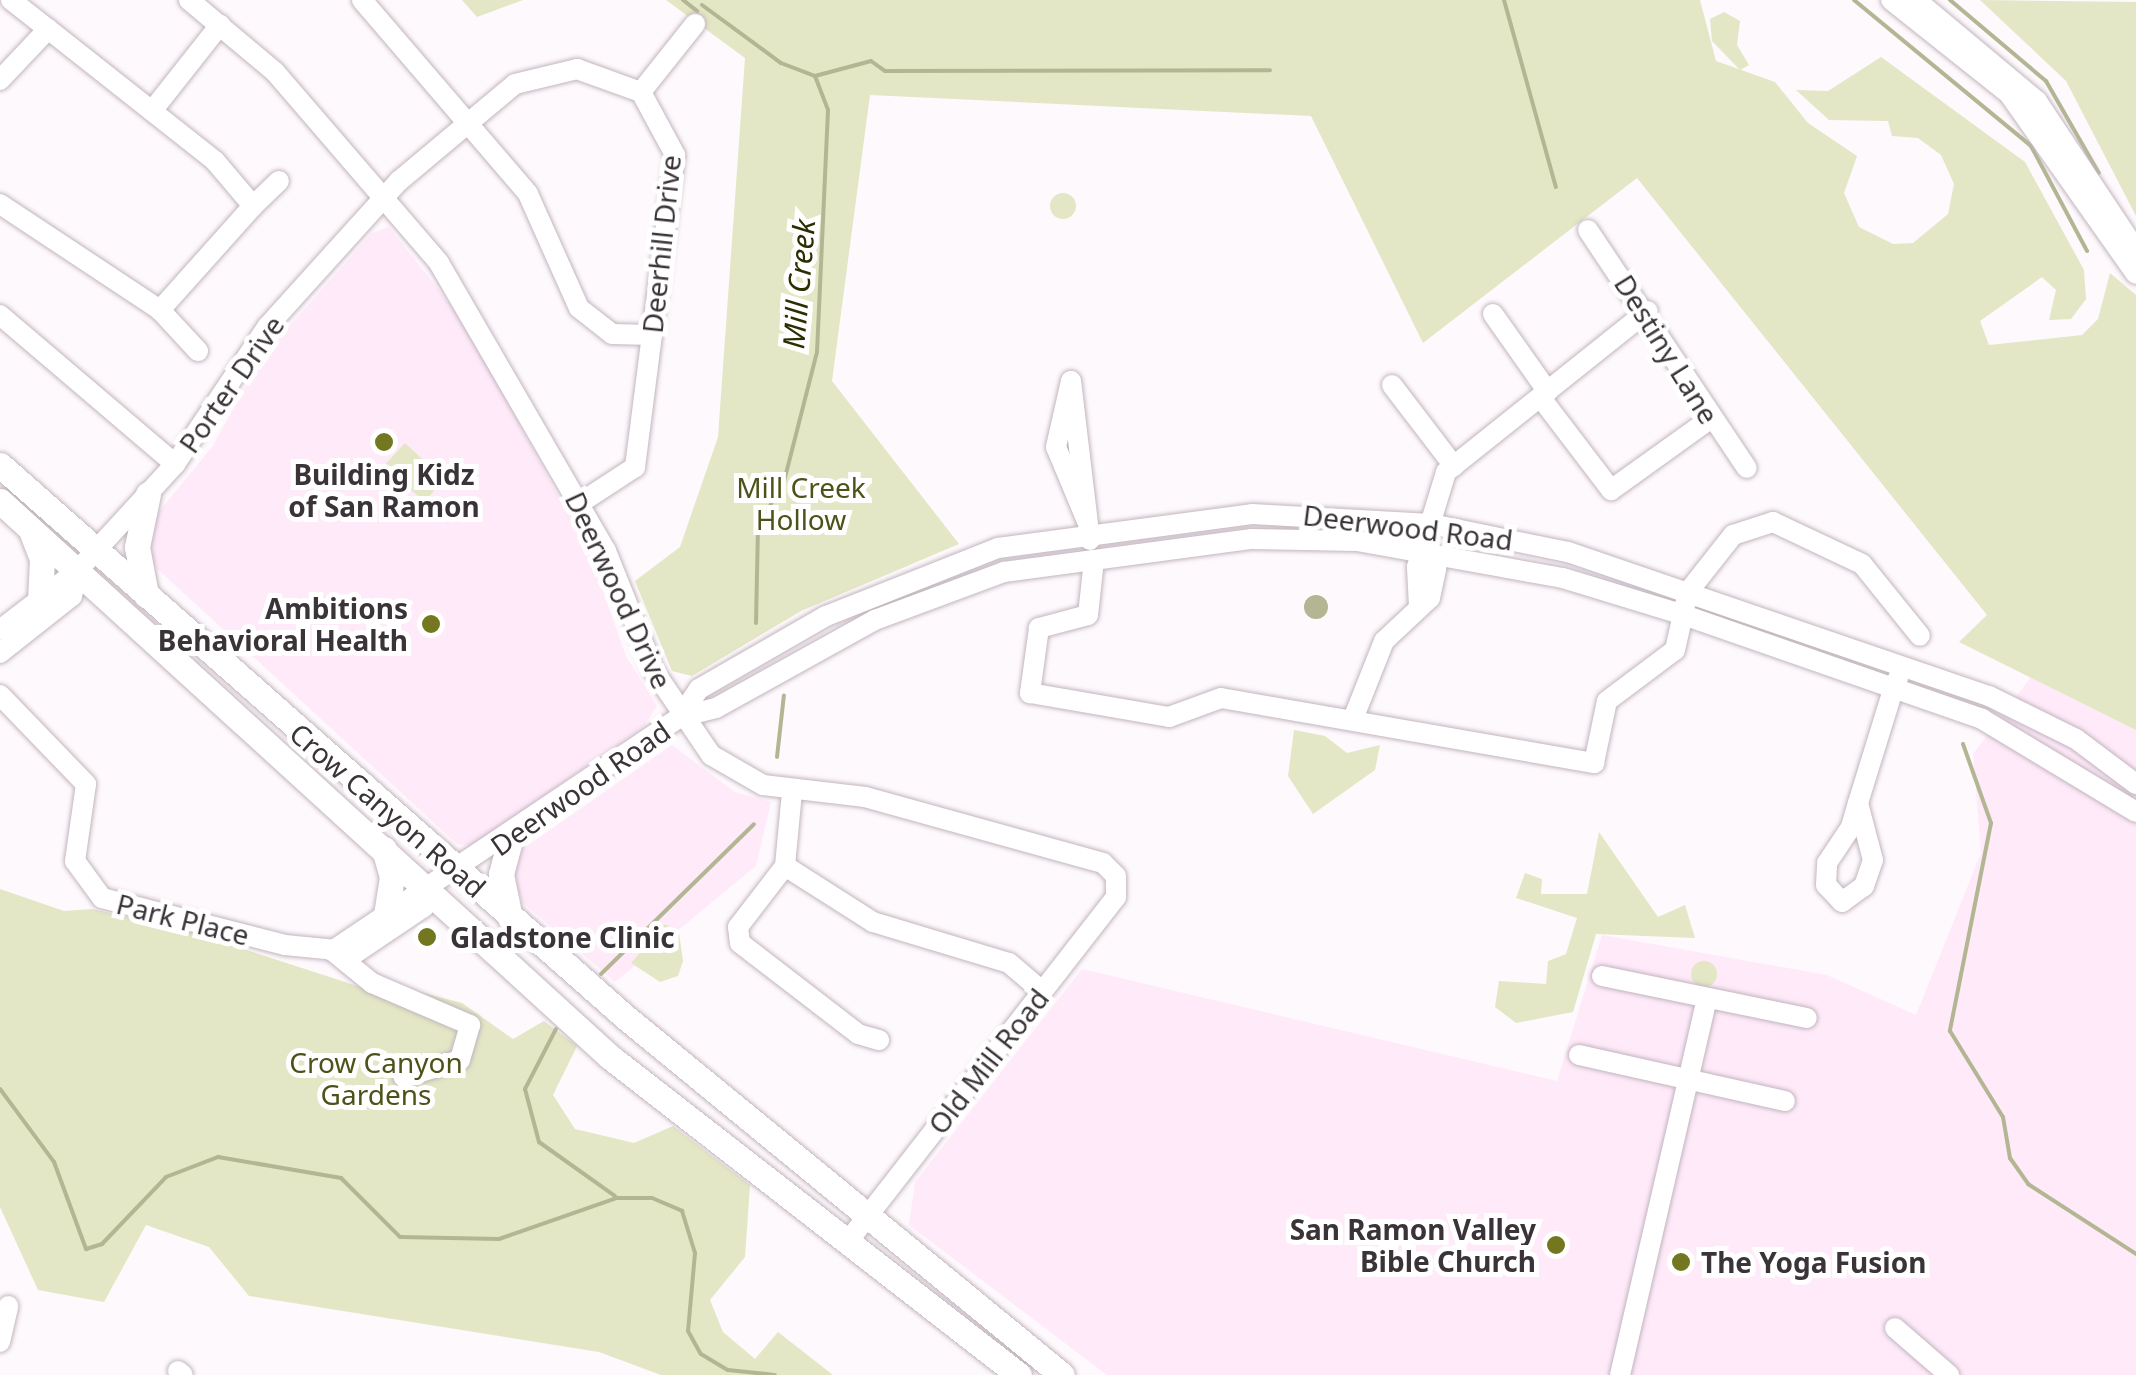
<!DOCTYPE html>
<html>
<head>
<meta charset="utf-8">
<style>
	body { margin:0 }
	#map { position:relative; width:2136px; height:1375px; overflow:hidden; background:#fef9fd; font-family:"Noto Sans",sans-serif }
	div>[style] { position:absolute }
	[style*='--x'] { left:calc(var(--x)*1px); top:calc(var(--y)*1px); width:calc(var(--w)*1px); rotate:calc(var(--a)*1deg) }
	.built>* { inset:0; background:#ffeafa }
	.green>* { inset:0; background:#e3e7c5; transform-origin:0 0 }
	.round { border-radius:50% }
	.water>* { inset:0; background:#b3b693 }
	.stream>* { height:4px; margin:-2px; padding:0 2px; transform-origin:2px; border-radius:2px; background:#b3b693 }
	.roads { filter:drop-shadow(0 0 2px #c2b5be) drop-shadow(0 0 2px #c2b5be) }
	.minor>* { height:20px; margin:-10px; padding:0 10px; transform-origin:10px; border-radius:10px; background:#fff }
	.major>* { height:25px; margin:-12.5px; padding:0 12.5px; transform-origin:12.5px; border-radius:12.5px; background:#fff }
	.dots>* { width:28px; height:28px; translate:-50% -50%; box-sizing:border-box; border:5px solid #fff; border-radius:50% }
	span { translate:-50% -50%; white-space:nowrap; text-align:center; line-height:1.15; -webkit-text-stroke:10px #fff; paint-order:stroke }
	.street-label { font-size:28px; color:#3a3438 }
	.poi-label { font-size:28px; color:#3a3438; font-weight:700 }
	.right { translate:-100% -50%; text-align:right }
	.left { translate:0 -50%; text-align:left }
	.park-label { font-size:28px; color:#4f5218 }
	.water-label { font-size:30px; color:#2c2e01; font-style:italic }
</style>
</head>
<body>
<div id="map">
	<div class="built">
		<i style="clip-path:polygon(389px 227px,464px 322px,590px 555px,626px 656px,657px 706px,644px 726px,471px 846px,457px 844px,151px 563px,153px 519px,212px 447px,263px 356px,372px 233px)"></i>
		<i style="clip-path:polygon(2034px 673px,2136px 723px,2136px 1375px,1107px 1375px,909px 1225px,915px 1182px,1082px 969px,1557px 1081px,1602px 935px,1827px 975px,1916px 1015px,1981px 853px,1973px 754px)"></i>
		<i style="clip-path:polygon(672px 745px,735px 792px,771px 802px,756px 866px,615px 982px,522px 902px,512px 873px,524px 848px)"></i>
	</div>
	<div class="green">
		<i style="clip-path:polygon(462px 0,523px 0,477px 17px)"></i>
		<i style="clip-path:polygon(666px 0,1700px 0,1716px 61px,1775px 82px,1808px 123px,1857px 156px,1844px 193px,1859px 227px,1893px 244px,1913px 243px,1948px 214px,1954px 184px,1941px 155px,1918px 138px,1892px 136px,1888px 121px,1829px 120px,1796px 90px,1828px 91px,1881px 57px,2025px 162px,2084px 270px,2086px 299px,2071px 319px,2049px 320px,2056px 290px,2042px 277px,1980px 321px,1989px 345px,2082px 335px,2098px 319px,2110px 273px,2136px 295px,2136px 730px,1959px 642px,1987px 615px,1637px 178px,1423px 343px,1311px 116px,870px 95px,832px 381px,959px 544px,801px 611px,692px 676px,672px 671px,635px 581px,680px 547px,718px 437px,745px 58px)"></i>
		<i style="clip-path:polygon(1980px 0,2136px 2px,2136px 216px,2066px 81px)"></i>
		<i style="clip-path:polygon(1724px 12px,1740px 21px,1737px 45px,1749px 65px,1740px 70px,1712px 41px,1710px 19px)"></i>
		<i class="round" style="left:1050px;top:193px;width:26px;height:26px"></i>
		<i style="left:405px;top:443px;width:54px;height:30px;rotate:43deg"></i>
		<i style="clip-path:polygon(1294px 730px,1325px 736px,1347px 753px,1380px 745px,1375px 770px,1313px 814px,1288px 776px)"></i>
		<i style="clip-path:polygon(1599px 832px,1658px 917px,1685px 905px,1695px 938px,1596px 934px,1573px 1012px,1516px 1023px,1495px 1007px,1499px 981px,1546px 984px,1548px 961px,1566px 954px,1577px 918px,1516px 898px,1525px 873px,1542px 879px,1541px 894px,1587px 894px)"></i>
		<i style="clip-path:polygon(0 889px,64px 911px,92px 909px,191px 932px,376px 992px,405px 988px,462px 1003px,513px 1039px,544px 1021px,577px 1046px,553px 1095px,575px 1129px,634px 1143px,673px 1126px,750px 1185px,745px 1257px,710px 1300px,723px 1332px,755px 1359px,778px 1332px,833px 1375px,661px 1375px,599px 1352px,249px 1296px,209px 1247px,146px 1225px,104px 1302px,38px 1290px,0 1207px)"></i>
		<i style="clip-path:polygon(665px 924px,679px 933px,683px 961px,678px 976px,660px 982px,631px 963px)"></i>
		<i class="round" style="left:1691px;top:961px;width:26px;height:26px"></i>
	</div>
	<div class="water">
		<i class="round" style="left:1304px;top:595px;width:24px;height:24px"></i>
	</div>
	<div class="stream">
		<i style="--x:683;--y:0;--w:18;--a:38"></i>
		<i style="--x:1504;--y:0;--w:194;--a:74.5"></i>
		<i style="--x:1854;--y:0;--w:229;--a:39.5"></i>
		<i style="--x:2031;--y:146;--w:119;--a:61.9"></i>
		<i style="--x:1950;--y:0;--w:126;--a:40.2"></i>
		<i style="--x:2046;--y:81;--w:106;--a:60.1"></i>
		<i style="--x:702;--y:5;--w:98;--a:36.3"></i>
		<i style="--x:781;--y:63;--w:36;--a:21"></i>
		<i style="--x:815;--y:76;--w:36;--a:69"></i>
		<i style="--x:828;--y:110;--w:242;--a:92.6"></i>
		<i style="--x:817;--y:352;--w:133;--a:104.3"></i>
		<i style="--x:784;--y:481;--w:53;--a:119.5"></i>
		<i style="--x:758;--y:527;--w:96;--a:91.2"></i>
		<i style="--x:815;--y:76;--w:58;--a:-15"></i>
		<i style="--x:871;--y:61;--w:17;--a:36"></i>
		<i style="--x:885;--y:71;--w:385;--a:-0.1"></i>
		<i style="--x:1963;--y:744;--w:84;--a:70.5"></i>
		<i style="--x:1991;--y:823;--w:212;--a:101.2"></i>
		<i style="--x:1950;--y:1031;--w:101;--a:58.4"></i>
		<i style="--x:2003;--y:1117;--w:42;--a:80.3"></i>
		<i style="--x:2010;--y:1158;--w:32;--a:55"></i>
		<i style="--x:2028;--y:1184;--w:129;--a:32.9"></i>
		<i style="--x:777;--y:757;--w:62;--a:-83.6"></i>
		<i style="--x:601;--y:974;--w:214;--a:-44.4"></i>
		<i style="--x:556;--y:1029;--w:68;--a:117.3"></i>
		<i style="--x:525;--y:1089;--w:55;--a:75.2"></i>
		<i style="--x:539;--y:1142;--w:93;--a:35.4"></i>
		<i style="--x:0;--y:1089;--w:91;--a:53.5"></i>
		<i style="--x:54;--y:1162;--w:93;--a:69.8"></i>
		<i style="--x:86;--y:1249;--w:17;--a:-17"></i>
		<i style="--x:102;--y:1244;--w:93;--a:-46.3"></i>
		<i style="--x:166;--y:1177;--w:56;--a:-21"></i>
		<i style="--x:218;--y:1157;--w:125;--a:9.7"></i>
		<i style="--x:341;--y:1178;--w:83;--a:45"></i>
		<i style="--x:400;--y:1237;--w:99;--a:1.2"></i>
		<i style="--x:499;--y:1239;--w:125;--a:-19.2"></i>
		<i style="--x:617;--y:1198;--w:35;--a:0"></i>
		<i style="--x:652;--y:1198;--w:33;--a:23"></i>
		<i style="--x:682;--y:1211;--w:44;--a:72.8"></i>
		<i style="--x:695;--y:1253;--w:78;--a:95.1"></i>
		<i style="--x:688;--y:1331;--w:26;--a:61"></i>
		<i style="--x:701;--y:1354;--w:31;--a:31"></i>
		<i style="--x:728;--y:1370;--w:47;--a:6.1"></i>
	</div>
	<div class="roads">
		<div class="minor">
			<i style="--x:11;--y:0;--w:47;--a:38.1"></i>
			<i style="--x:189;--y:0;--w:112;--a:39.9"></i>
			<i style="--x:275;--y:72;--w:252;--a:49.3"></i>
			<i style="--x:439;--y:263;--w:333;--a:59.9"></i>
			<i style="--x:606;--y:551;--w:129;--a:68.2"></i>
			<i style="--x:654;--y:671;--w:102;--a:55.8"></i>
			<i style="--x:711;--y:755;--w:60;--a:30"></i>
			<i style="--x:763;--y:785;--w:103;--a:6.7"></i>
			<i style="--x:865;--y:797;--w:247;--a:15.5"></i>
			<i style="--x:1103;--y:863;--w:18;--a:45"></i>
			<i style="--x:1116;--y:876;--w:21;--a:90"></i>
			<i style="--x:1116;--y:897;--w:438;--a:127.9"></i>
			<i style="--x:362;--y:0;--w:255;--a:49.4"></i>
			<i style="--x:528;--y:194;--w:125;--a:65.9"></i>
			<i style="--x:579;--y:308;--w:42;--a:38.2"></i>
			<i style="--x:612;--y:334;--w:40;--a:1.4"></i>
			<i style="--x:1891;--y:0;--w:151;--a:38.5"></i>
			<i style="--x:2009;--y:94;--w:220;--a:54.8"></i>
			<i style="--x:1916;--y:0;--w:158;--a:39.9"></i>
			<i style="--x:2037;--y:101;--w:179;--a:56.4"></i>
			<i style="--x:0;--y:80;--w:70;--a:-46.7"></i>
			<i style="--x:48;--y:29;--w:213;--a:38.3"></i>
			<i style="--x:215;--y:161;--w:59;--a:49.8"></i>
			<i style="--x:253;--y:206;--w:140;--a:131.8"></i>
			<i style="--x:641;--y:92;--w:87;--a:-51.5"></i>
			<i style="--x:152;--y:111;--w:110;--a:-51.7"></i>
			<i style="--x:0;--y:204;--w:192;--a:33.5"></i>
			<i style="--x:160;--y:310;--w:56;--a:47.2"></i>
			<i style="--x:253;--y:206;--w:36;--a:-44"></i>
			<i style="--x:1588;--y:230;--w:286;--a:56.3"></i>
			<i style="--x:1493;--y:314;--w:95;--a:54.8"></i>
			<i style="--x:0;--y:315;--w:230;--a:40.4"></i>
			<i style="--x:1071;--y:381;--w:160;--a:83.2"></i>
			<i style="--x:1071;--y:381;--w:68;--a:102.8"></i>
			<i style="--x:1056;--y:447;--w:80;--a:67.3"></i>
			<i style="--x:1392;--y:385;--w:102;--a:52.6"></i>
			<i style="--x:1541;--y:398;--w:116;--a:52.7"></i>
			<i style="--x:1611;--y:490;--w:122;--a:-35.6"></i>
			<i style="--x:1094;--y:560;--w:55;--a:96.2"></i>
			<i style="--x:1088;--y:615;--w:51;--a:165.1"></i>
			<i style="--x:1039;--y:628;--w:66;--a:97.9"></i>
			<i style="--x:1030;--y:693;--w:141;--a:9.8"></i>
			<i style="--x:1169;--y:717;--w:55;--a:-20.1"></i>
			<i style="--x:1221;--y:698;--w:379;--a:9.9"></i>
			<i style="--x:1594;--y:763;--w:63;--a:-78.2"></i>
			<i style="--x:1607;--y:701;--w:85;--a:-36.9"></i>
			<i style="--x:1675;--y:650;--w:59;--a:-77.4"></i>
			<i style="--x:1688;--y:592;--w:73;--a:-51.7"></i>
			<i style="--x:1733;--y:535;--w:42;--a:-18"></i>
			<i style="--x:1773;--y:522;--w:98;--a:25.3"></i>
			<i style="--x:1862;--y:564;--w:92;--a:51.1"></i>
			<i style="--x:1419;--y:607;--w:40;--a:-92.9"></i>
			<i style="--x:1417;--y:567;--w:99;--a:-73"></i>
			<i style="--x:1446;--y:472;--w:258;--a:-38.6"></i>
			<i style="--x:0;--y:630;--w:98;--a:-37.6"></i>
			<i style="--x:78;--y:570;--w:144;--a:-47.5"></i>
			<i style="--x:175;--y:464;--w:165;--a:-56.1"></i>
			<i style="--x:267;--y:327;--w:197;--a:-47.9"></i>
			<i style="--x:399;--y:181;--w:151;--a:-39.9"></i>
			<i style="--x:515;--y:84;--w:64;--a:-13.6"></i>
			<i style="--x:577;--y:69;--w:68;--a:19.8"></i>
			<i style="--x:641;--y:92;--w:72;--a:61.6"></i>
			<i style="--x:675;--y:155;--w:315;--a:97.3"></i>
			<i style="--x:635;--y:467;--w:66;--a:146.8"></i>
			<i style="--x:0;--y:653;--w:92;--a:-38.4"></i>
			<i style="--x:72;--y:596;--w:27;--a:-77"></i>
			<i style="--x:0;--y:695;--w:124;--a:46"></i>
			<i style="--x:86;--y:784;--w:78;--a:98.1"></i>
			<i style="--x:75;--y:861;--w:46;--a:53.9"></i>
			<i style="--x:102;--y:898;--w:189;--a:14.4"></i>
			<i style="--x:285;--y:945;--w:72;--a:5.6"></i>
			<i style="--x:357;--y:952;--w:81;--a:-33.9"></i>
			<i style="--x:424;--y:907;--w:17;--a:-65"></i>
			<i style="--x:680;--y:717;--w:37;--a:-14"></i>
			<i style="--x:716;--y:708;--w:182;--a:-29"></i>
			<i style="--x:875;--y:620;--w:138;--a:-20.4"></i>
			<i style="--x:1004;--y:572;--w:250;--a:-7.6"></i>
			<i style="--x:1252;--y:539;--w:105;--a:1.1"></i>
			<i style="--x:1357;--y:541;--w:209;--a:10.2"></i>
			<i style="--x:1563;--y:578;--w:123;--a:17"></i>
			<i style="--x:1681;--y:614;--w:319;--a:19.2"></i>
			<i style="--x:1982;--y:719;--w:180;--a:31.1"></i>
			<i style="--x:1353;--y:719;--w:84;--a:-68.3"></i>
			<i style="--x:1384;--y:641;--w:63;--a:-43.1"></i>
			<i style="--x:1430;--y:598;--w:30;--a:-78"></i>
			<i style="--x:1436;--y:569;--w:21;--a:-115"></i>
			<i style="--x:792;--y:792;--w:74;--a:95.4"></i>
			<i style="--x:785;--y:866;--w:77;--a:127.6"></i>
			<i style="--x:738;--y:927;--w:16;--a:83"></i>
			<i style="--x:740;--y:943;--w:149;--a:37.6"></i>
			<i style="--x:858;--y:1034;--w:22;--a:16"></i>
			<i style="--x:1858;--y:803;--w:59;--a:75.3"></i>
			<i style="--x:1873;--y:860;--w:28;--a:109"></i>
			<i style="--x:1864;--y:886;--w:27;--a:144"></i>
			<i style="--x:1842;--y:902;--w:23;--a:-133"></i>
			<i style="--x:1826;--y:885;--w:22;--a:-87"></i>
			<i style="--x:1827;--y:863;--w:43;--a:-56.3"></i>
			<i style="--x:1851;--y:827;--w:25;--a:-74"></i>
			<i style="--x:1858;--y:803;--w:118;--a:-72.8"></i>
			<i style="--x:1893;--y:690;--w:13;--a:-67"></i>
			<i style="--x:785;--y:866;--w:104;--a:32.5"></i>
			<i style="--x:873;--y:922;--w:142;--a:16.8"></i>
			<i style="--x:1009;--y:963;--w:43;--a:40.3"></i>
			<i style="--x:332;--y:951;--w:419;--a:-33.9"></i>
			<i style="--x:680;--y:717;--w:34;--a:-56"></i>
			<i style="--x:699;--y:689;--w:146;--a:-29.9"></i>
			<i style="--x:826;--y:616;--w:185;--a:-21.6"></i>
			<i style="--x:998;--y:548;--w:256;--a:-7.6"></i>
			<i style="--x:1252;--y:514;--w:179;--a:3.2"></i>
			<i style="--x:1431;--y:524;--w:140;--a:11.6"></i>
			<i style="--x:1568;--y:552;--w:445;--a:18.9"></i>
			<i style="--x:1989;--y:696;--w:97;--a:26.3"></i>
			<i style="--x:2076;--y:739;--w:75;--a:36.9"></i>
			<i style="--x:334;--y:952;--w:49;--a:39.2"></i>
			<i style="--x:372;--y:983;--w:107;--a:23.2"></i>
			<i style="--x:470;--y:1025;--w:36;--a:106"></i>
			<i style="--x:460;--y:1060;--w:59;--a:163.1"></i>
			<i style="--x:1602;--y:976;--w:209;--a:11.6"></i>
			<i style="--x:1579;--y:1055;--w:211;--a:12.6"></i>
			<i style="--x:1895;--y:1328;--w:72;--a:41"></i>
			<i style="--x:0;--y:1342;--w:37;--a:-77"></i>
			<i style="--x:178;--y:1371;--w:6;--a:39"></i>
			<i style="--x:1620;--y:1375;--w:386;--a:-77"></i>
		</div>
		<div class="major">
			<i style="--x:0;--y:465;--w:832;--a:41.44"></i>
			<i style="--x:624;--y:1016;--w:566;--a:39.34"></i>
			<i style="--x:0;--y:501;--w:825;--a:42.35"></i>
			<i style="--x:610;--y:1057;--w:518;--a:37.87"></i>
			<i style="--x:32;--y:533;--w:28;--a:69"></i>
			<i style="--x:42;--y:559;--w:42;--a:92.7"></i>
			<i style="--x:146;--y:595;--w:49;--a:-100.6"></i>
			<i style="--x:137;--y:547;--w:54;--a:-78.3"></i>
			<i style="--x:384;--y:849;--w:29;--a:74"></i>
			<i style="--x:392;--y:877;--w:37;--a:99"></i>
			<i style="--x:510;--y:918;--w:45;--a:-101.6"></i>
			<i style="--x:501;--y:874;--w:38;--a:-75"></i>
		</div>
	</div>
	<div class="dots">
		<i style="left:384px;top:442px;background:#73771f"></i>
		<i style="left:431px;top:624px;background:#73771f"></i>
		<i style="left:427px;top:937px;background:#73771f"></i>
		<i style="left:1556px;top:1245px;background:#73771f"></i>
		<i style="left:1681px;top:1262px;background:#73771f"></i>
	</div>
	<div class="street-label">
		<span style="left:661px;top:244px;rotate:-84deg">Deerhill Drive</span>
		<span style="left:1667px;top:349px;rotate:58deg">Destiny Lane</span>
		<span style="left:231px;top:384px;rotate:-55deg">Porter Drive</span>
		<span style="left:1408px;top:527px;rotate:7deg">Deerwood Road</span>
		<span style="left:619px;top:590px;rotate:65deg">Deerwood Drive</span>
		<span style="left:580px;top:788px;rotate:-35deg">Deerwood Road</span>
		<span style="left:388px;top:810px;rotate:41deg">Crow Canyon Road</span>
		<span style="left:183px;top:919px;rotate:14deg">Park Place</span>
		<span style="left:988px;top:1061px;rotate:-52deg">Old Mill Road</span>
	</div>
	<div class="poi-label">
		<span style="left:384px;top:490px">Building Kidz<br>of San Ramon</span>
		<span class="right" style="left:408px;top:624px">Ambitions<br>Behavioral Health</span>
		<span class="left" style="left:450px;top:937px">Gladstone Clinic</span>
		<span class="right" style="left:1536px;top:1245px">San Ramon Valley<br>Bible Church</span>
		<span class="left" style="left:1701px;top:1262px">The Yoga Fusion</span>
	</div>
	<div class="park-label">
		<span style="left:801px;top:503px">Mill Creek<br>Hollow</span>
		<span style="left:376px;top:1078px">Crow Canyon<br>Gardens</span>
	</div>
	<div class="water-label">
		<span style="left:799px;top:284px;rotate:-85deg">Mill Creek</span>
	</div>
</div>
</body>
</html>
